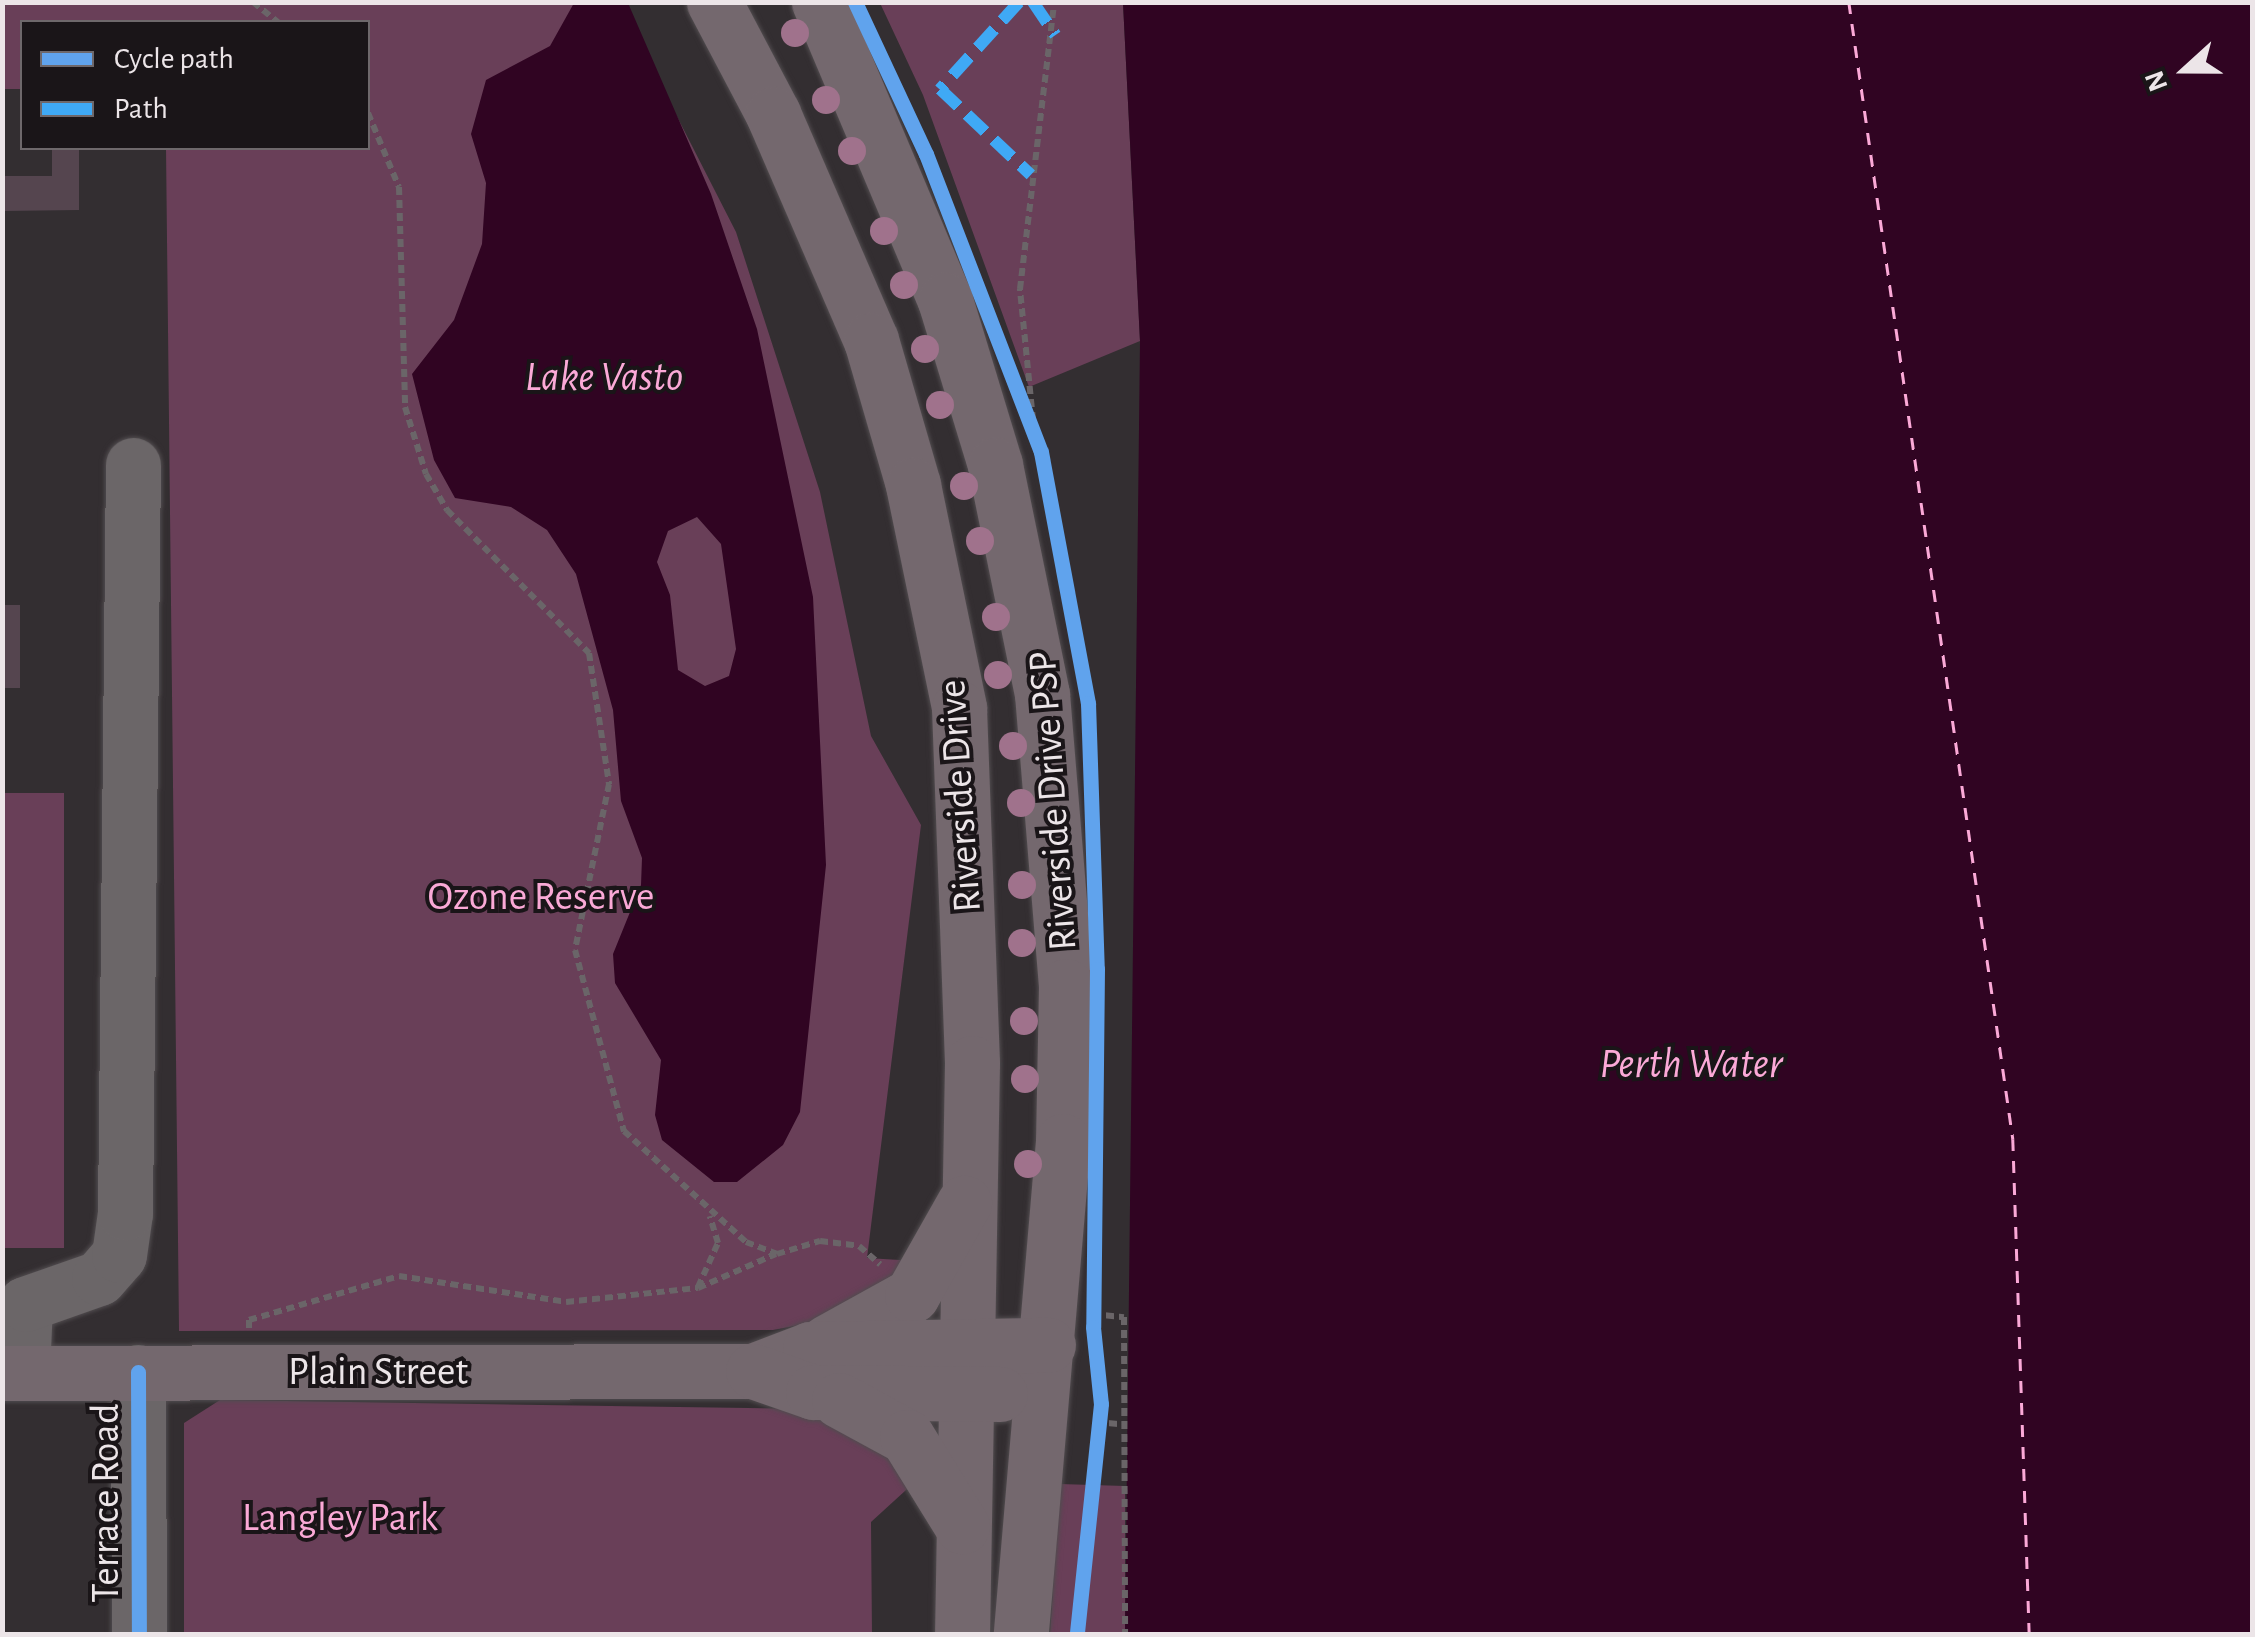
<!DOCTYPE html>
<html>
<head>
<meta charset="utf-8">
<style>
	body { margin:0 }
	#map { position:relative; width:2255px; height:1637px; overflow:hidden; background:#332e31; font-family:"Alegreya Sans",sans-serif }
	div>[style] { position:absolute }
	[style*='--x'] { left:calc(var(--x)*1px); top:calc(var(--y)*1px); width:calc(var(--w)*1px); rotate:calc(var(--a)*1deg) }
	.green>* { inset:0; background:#693f58; transform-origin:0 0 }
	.water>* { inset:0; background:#300422 }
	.ferry>* { height:2.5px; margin-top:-1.25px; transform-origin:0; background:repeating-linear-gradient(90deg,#fba9d7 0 12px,transparent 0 22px) }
	.building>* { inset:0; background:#55454f; transform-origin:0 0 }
	.path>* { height:6px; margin-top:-3px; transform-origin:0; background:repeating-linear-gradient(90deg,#6a6568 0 8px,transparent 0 13px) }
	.roads { filter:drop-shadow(0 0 2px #514c4f) drop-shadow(0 0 2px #514c4f) }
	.minor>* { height:55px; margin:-27.5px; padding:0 27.5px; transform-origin:27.5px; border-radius:27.5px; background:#6b6668 }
	.major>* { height:55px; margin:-27.5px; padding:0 27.5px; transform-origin:27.5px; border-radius:27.5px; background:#74686e }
	.quiet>* { height:12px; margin-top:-6px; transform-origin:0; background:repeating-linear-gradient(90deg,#3fa9f5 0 25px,transparent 0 37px) }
	.cycleway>* { height:15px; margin:-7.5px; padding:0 7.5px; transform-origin:7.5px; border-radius:7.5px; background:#60a3ed }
	.trees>* { width:28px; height:28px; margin:-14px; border-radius:50%; background:#a0728c }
	span { translate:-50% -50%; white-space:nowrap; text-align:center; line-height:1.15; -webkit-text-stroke:8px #1a1518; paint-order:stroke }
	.street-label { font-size:40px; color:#ece5e8 }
	.park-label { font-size:40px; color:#faa9d6 }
	.water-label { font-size:42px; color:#fba9d7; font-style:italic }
	.frame { position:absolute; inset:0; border:5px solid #ece5e8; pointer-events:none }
	.legend { position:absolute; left:20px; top:20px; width:350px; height:130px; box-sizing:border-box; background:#1a1518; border:2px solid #6e686b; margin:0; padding:12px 18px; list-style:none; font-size:30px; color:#ece5e8 }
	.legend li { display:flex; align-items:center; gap:20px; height:50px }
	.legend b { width:50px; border:2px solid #6e686b }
	.north { position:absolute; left:2135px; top:20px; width:100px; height:100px; -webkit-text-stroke:8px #1a1518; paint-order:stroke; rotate:249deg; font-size:28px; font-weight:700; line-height:40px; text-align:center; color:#ece5e8 }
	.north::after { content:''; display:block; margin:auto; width:35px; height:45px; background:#ece5e8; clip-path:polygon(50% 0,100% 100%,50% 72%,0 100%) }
</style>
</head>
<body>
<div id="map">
	<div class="green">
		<i style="clip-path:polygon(3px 3px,619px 3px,736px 232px,820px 492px,871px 736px,921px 825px,867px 1258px,916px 1261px,837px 1318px,773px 1330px,179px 1331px,166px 148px,368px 148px,368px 22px,22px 22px,22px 89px,3px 89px)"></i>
		<i style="clip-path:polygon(880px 3px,1123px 3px,1140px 341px,1029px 387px,923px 95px)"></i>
		<i style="left:3px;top:793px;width:61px;height:455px"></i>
		<i style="clip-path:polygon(220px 1400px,809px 1409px,862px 1427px,917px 1480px,871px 1522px,872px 1634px,184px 1634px,184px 1423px)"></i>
		<i style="clip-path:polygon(1060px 1484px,1125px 1486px,1125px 1634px,1050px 1634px)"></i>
	</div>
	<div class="water">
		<i style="clip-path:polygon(evenodd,574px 3px,628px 3px,711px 194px,757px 329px,813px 597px,826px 865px,800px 1112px,783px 1145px,737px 1182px,714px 1182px,662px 1140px,655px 1115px,661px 1060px,615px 983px,613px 954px,641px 885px,642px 858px,621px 801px,613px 710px,576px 574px,547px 530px,511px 507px,455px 498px,434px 460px,412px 374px,454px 320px,482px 244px,486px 183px,471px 134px,486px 80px,550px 46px,574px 3px,697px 517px,721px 544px,736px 649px,729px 676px,705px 686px,678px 670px,670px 595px,657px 562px,668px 531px,697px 517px)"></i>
		<i style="clip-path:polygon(1123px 3px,2252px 3px,2252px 1634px,1125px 1634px,1140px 341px)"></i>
	</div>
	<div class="ferry">
		<i style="--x:1849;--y:2;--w:1149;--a:81.79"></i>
		<i style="--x:2013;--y:1139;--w:495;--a:88.1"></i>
	</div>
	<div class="building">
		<i style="clip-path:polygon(52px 148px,79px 148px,79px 210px,2px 211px,2px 176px,52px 176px)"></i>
		<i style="left:2px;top:605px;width:18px;height:83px"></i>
	</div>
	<div class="path">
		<i style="--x:253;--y:2;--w:32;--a:39"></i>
		<i style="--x:368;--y:113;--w:80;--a:67.3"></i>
		<i style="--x:399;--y:187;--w:220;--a:88.4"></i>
		<i style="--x:405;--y:407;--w:70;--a:72.6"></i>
		<i style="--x:426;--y:474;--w:42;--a:59.7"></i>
		<i style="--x:447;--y:510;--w:202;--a:45.2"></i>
		<i style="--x:589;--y:653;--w:133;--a:81.3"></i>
		<i style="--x:609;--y:784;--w:169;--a:101.6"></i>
		<i style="--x:575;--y:950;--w:188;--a:74.9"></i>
		<i style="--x:624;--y:1131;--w:165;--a:42.3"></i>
		<i style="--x:746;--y:1242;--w:33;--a:21"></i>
		<i style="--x:777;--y:1254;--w:45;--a:-16.8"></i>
		<i style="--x:820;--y:1241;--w:39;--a:7"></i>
		<i style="--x:859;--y:1246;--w:28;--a:41"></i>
		<i style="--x:1033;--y:420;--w:132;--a:-95.7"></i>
		<i style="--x:1020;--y:289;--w:289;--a:-83.2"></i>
		<i style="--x:698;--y:1287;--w:48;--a:-65.6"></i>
		<i style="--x:718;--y:1243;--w:28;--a:-107"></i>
		<i style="--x:1093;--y:1314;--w:31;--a:6"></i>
		<i style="--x:1124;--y:1317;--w:317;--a:89.8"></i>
		<i style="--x:249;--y:1328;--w:8;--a:-90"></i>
		<i style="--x:249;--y:1320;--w:156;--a:-16.3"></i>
		<i style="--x:399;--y:1276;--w:169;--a:8.8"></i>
		<i style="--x:566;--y:1302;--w:133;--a:-6.1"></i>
		<i style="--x:698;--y:1288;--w:85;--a:-23.6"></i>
		<i style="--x:1096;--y:1422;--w:25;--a:5"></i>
	</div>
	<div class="roads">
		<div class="minor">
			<i style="--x:138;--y:1372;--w:262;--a:89.8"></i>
			<i style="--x:22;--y:1373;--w:69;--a:-87.5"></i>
			<i style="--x:25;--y:1304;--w:78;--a:-19.4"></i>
			<i style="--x:99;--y:1278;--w:30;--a:-49"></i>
			<i style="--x:119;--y:1255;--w:42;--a:-81.9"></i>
			<i style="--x:125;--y:1213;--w:748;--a:-89.39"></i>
		</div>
		<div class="major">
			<i style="--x:714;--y:2;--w:127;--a:62.2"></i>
			<i style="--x:773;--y:114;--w:246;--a:66.6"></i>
			<i style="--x:871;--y:340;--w:151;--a:73.8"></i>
			<i style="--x:913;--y:485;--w:228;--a:78.3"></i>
			<i style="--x:959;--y:708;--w:355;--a:87.9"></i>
			<i style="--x:972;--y:1063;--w:571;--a:91"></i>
			<i style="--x:819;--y:2;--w:324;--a:67.1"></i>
			<i style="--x:945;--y:300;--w:172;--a:73.1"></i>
			<i style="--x:995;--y:465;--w:234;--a:78.4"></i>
			<i style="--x:1042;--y:694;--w:293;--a:85.3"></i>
			<i style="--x:1066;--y:986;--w:155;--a:91.1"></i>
			<i style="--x:1063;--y:1141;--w:495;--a:94.9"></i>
			<i style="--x:827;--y:1342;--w:97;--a:-28.9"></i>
			<i style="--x:912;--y:1295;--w:106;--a:-60.5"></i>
			<i style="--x:753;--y:1371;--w:61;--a:-21.1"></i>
			<i style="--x:810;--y:1349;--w:238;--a:-1"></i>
			<i style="--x:2;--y:1373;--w:751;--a:-0.15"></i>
			<i style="--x:753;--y:1371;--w:64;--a:19.3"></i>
			<i style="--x:813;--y:1392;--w:187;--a:0.6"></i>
			<i style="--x:839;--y:1400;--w:77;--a:28.6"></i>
			<i style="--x:907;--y:1437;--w:105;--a:58.3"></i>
		</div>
	</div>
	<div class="quiet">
		<i style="--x:1019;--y:2;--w:118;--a:132.2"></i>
		<i style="--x:940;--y:89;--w:125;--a:43.4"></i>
		<i style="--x:1033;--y:2;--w:40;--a:56"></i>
	</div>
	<div class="cycleway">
		<i style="--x:855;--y:2;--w:168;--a:65"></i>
		<i style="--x:926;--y:154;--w:319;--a:68.9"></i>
		<i style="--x:1041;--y:452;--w:255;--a:79.4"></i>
		<i style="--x:1088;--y:703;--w:266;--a:88.1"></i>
		<i style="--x:1097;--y:969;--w:358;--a:90.6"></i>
		<i style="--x:1093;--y:1327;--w:77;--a:84.1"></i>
		<i style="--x:1101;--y:1404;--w:231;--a:96"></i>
		<i style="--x:138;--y:1372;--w:262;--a:89.8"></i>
	</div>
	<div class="trees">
		<i style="left:795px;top:33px"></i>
		<i style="left:826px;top:100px"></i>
		<i style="left:852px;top:151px"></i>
		<i style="left:884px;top:231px"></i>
		<i style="left:904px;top:285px"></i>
		<i style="left:925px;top:349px"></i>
		<i style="left:940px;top:405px"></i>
		<i style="left:964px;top:486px"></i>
		<i style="left:980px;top:541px"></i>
		<i style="left:996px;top:617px"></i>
		<i style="left:998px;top:675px"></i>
		<i style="left:1013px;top:746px"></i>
		<i style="left:1021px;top:803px"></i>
		<i style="left:1022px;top:885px"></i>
		<i style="left:1022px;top:943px"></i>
		<i style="left:1024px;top:1021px"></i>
		<i style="left:1025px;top:1079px"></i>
		<i style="left:1028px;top:1164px"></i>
	</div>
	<div class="street-label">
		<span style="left:960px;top:796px;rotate:-94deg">Riverside Drive</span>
		<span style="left:1053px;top:801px;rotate:-94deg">Riverside Drive PSP</span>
		<span style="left:378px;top:1372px">Plain Street</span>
		<span style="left:106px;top:1503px;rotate:-90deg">Terrace Road</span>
	</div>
	<div class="park-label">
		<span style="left:541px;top:897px">Ozone Reserve</span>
		<span style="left:340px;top:1518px">Langley Park</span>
	</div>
	<div class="water-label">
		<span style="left:604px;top:377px">Lake Vasto</span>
		<span style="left:1691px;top:1064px">Perth Water</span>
	</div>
	<div class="frame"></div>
	<ul class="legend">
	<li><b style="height:12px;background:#60a3ed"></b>Cycle path</li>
	<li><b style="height:12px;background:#3fa9f5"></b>Path</li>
	</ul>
	<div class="north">N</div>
</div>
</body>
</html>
